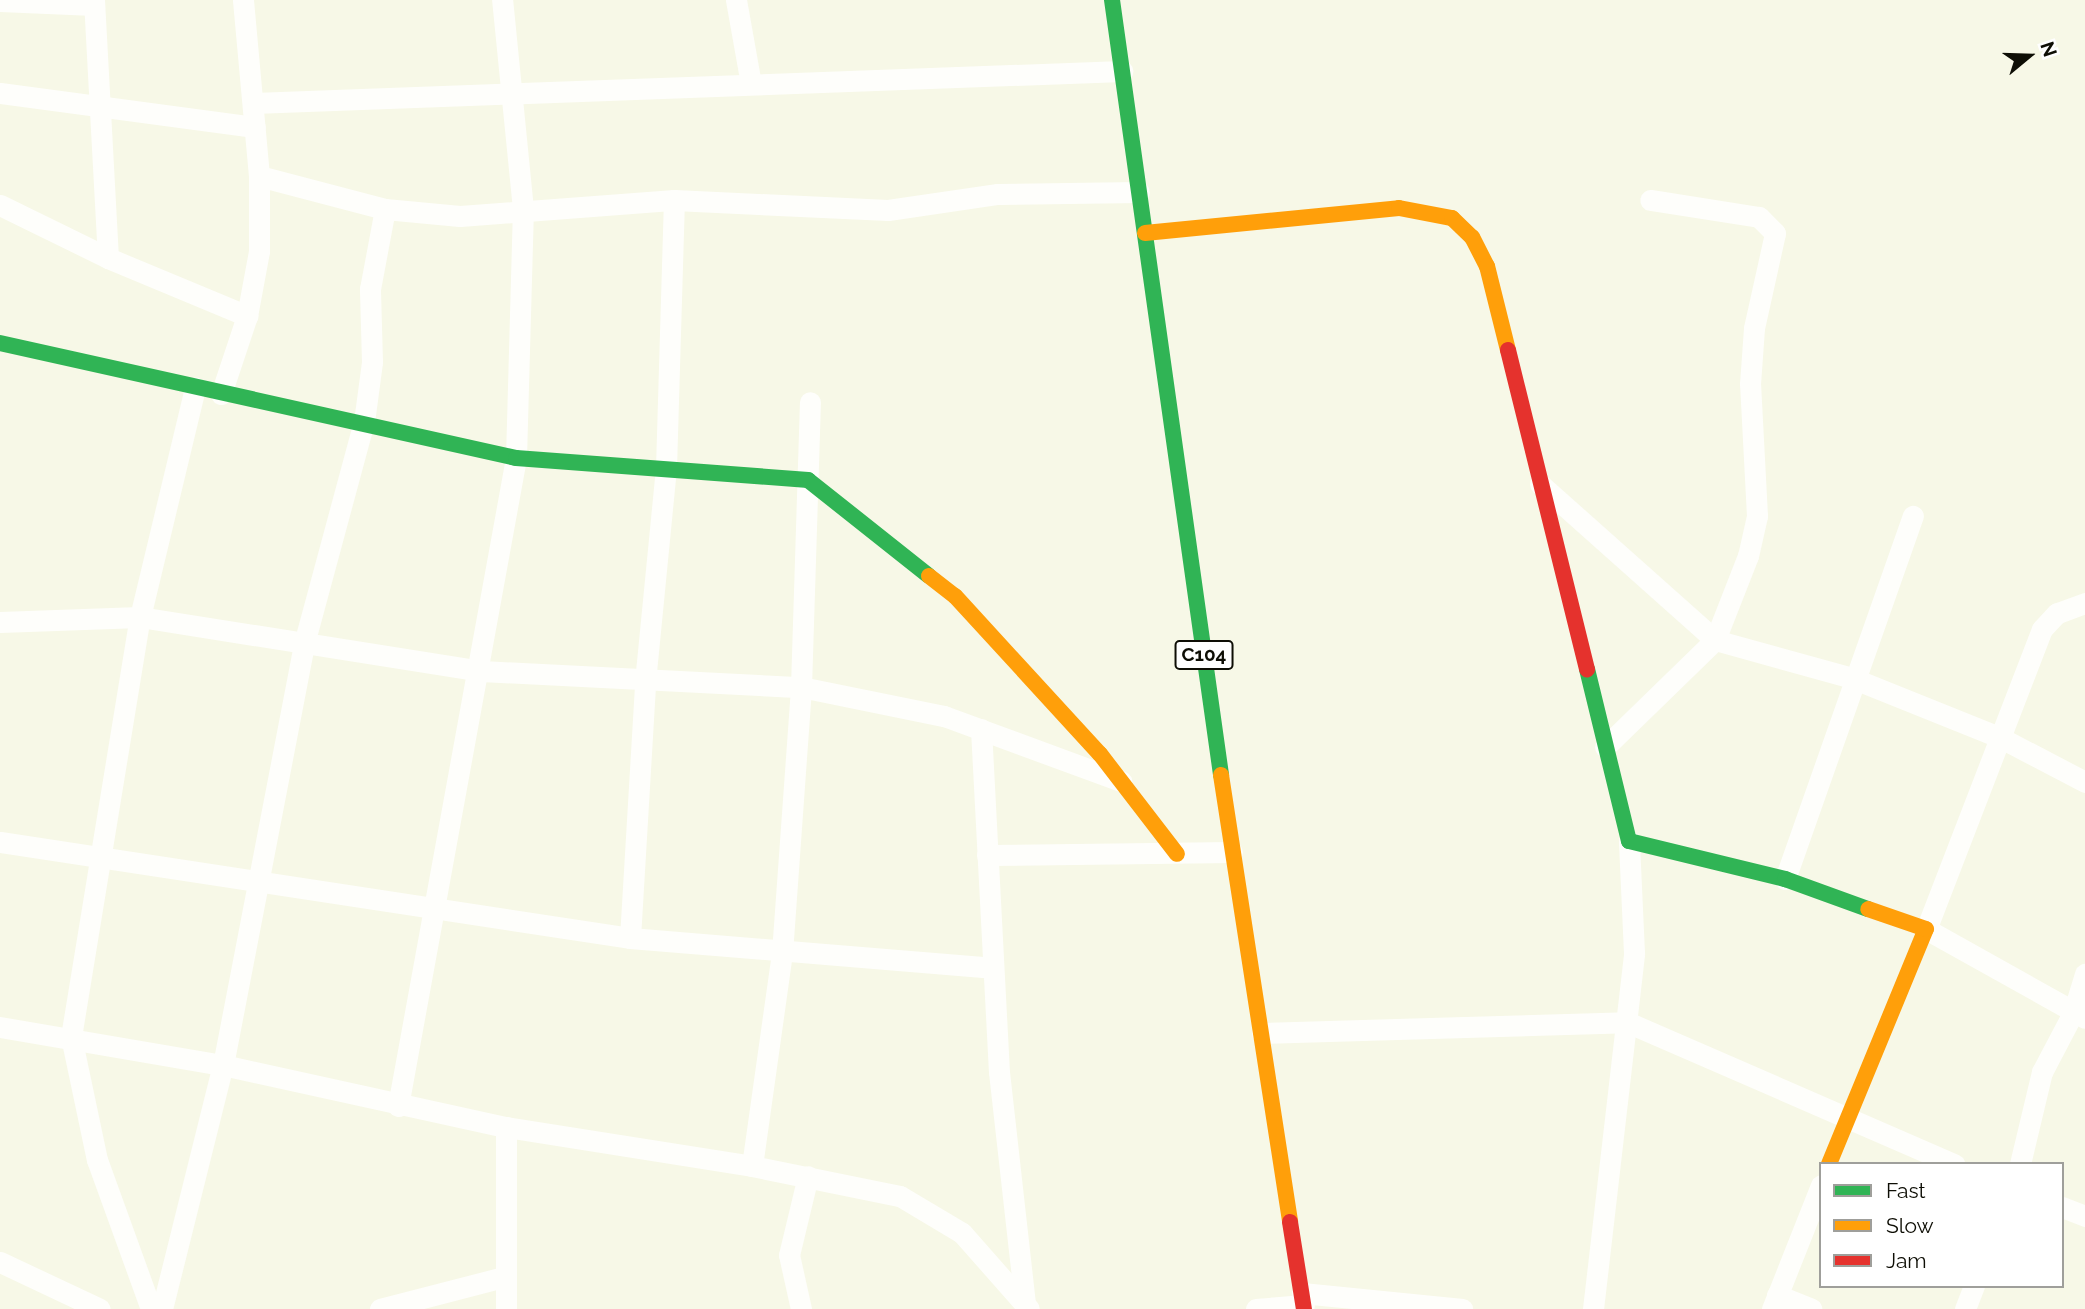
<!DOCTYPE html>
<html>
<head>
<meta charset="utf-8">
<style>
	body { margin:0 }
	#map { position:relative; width:2085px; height:1309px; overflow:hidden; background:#f7f8e7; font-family:Raleway,sans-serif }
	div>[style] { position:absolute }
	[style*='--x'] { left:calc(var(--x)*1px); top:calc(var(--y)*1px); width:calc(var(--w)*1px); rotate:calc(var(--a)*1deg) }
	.street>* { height:21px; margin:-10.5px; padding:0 10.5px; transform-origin:10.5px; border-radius:10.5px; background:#fefefb }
	.fast>* { height:16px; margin:-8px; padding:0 8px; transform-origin:8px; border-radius:8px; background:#30b455 }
	.slow>* { height:16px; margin:-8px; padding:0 8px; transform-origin:8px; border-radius:8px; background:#ff9f0a }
	.jam>* { height:16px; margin:-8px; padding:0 8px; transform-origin:8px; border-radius:8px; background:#e5322d }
	span { translate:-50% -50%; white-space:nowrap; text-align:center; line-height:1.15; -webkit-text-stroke:5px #fff; paint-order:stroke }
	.shield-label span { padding:2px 5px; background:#fff; border:2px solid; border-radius:5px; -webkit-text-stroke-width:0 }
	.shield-label { font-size:19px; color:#0e0e05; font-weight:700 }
	.legend { position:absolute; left:1819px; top:1162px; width:245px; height:126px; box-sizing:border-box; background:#fff; border:2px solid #9f9f9b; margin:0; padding:9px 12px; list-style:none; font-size:21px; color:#0e0e05 }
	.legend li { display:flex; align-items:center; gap:14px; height:35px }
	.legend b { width:35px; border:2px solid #9f9f9b }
	.north { position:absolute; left:1994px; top:21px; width:70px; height:70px; -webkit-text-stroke:5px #fff; paint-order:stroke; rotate:71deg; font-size:19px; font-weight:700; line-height:28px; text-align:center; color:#0e0e05 }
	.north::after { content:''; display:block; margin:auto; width:24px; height:32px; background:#0e0e05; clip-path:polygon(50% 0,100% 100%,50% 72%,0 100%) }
</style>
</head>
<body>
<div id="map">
	<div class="street">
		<i style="--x:94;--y:0;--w:258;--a:86.9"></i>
		<i style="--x:108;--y:258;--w:151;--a:22.6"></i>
		<i style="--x:736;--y:0;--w:85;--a:79.9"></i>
		<i style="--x:0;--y:1;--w:94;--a:2.4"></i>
		<i style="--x:0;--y:93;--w:257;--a:7.6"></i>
		<i style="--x:253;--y:103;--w:870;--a:-2.11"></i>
		<i style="--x:259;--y:176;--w:130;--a:14.7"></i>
		<i style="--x:385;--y:209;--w:75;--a:5.3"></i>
		<i style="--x:460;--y:216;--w:215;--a:-4.3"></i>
		<i style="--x:674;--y:200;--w:214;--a:2.7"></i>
		<i style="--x:888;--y:210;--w:111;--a:-8.3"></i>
		<i style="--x:998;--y:194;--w:141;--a:-0.8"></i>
		<i style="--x:0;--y:205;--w:120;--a:26.1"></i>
		<i style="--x:221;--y:394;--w:82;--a:-71.6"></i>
		<i style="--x:247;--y:316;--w:66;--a:-79.5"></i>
		<i style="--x:259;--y:251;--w:75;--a:-90"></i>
		<i style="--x:259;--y:176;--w:177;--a:-95.2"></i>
		<i style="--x:1540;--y:484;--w:234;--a:41.7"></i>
		<i style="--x:1715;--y:640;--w:142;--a:15.5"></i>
		<i style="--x:1852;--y:678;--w:161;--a:21.9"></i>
		<i style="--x:2001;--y:738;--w:95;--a:27.6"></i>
		<i style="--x:2085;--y:603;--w:30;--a:160"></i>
		<i style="--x:2057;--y:613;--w:22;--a:133"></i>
		<i style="--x:2042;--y:629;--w:322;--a:111.1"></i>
		<i style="--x:1926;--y:929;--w:182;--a:29.2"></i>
		<i style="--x:0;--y:622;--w:140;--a:-2"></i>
		<i style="--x:140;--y:617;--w:345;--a:9"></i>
		<i style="--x:481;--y:671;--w:320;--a:2.9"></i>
		<i style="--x:801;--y:687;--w:146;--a:11.5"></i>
		<i style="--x:944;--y:716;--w:189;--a:20.2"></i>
		<i style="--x:981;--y:729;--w:343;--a:87"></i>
		<i style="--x:999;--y:1072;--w:234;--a:83.6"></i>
		<i style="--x:1605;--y:747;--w:153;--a:-44.2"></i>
		<i style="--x:1715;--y:640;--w:90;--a:-68.6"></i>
		<i style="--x:1748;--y:556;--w:41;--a:-77.3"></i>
		<i style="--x:1757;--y:516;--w:132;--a:-93"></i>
		<i style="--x:1750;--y:384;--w:56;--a:-85.9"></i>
		<i style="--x:1754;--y:328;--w:97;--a:-77.5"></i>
		<i style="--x:1775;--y:233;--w:23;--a:-135"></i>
		<i style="--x:1759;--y:217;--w:110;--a:-171.1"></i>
		<i style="--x:0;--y:842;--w:637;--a:8.66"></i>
		<i style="--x:630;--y:938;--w:363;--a:4.7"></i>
		<i style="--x:987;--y:855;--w:245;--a:-0.7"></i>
		<i style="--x:1785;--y:879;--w:385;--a:-70.6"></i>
		<i style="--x:630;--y:938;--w:256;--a:-86.6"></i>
		<i style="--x:645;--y:682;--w:215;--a:-84.4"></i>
		<i style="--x:666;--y:468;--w:268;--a:-88.3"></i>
		<i style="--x:0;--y:1027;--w:226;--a:9.7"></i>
		<i style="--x:223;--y:1065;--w:290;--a:12.4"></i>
		<i style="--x:506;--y:1127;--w:249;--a:9"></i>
		<i style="--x:752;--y:1166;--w:151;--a:11.5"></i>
		<i style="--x:900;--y:1196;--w:72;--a:30.8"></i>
		<i style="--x:962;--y:1233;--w:101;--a:48.6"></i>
		<i style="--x:1262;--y:1033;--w:365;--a:-1.7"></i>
		<i style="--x:1627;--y:1022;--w:357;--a:23.5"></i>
		<i style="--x:398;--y:1106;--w:659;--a:-79.68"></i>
		<i style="--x:516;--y:458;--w:249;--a:-88.4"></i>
		<i style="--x:523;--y:209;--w:210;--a:-95.7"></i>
		<i style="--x:2020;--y:1164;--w:95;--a:-76.6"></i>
		<i style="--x:2042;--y:1072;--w:67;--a:-62.3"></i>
		<i style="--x:2073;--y:1013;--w:41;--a:-72.9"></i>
		<i style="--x:752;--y:1166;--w:215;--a:-82"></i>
		<i style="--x:782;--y:953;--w:267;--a:-85.9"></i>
		<i style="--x:801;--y:687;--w:285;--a:-88.2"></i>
		<i style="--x:2062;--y:1207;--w:25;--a:21"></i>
		<i style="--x:0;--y:1262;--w:110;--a:25.2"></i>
		<i style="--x:1302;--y:1293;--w:161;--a:5.7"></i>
		<i style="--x:1777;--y:1295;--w:37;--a:22"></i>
		<i style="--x:151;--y:1309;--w:158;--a:-109.9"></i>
		<i style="--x:97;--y:1160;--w:126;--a:-101.9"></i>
		<i style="--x:71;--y:1037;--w:426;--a:-80.7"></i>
		<i style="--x:140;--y:617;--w:236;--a:-76.5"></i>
		<i style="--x:162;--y:1309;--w:252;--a:-76"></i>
		<i style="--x:223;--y:1065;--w:433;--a:-79.1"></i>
		<i style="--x:305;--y:640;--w:226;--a:-74.9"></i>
		<i style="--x:364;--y:422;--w:61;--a:-82.4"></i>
		<i style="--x:372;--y:362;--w:73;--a:-91.6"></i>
		<i style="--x:370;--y:289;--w:81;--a:-79.4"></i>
		<i style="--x:380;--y:1309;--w:128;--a:-14.5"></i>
		<i style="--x:506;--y:1309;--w:182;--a:-90"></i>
		<i style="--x:801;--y:1309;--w:55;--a:-102.5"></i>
		<i style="--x:789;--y:1255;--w:81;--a:-76.5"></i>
		<i style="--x:1256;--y:1309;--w:48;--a:-4.8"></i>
		<i style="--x:1593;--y:1309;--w:358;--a:-83.4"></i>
		<i style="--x:1634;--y:953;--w:112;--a:-92.6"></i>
		<i style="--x:1772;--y:1309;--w:133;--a:-68.4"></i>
		<i style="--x:1965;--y:1309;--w:25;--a:-69"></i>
	</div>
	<div class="fast">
		<i style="--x:1112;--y:0;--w:783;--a:81.99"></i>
		<i style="--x:0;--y:343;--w:529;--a:12.56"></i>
		<i style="--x:516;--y:458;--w:293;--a:4.3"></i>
		<i style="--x:808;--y:480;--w:154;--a:38.4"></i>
		<i style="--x:1587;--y:669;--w:177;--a:76.3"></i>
		<i style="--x:1629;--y:841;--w:161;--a:13.7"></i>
		<i style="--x:1785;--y:879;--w:88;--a:19.9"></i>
	</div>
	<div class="slow">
		<i style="--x:1145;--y:233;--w:255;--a:-5.6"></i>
		<i style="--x:1399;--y:208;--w:54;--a:10.7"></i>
		<i style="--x:1452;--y:218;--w:28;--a:44"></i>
		<i style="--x:1472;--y:237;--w:33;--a:63"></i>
		<i style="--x:1487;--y:266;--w:87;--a:76"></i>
		<i style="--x:929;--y:576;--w:33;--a:38"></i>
		<i style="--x:955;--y:596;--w:214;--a:47.5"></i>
		<i style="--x:1100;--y:754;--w:126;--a:52.4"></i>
		<i style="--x:1221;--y:775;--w:452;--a:81.2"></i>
		<i style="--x:1829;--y:1164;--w:254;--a:-67.6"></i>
		<i style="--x:1926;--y:929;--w:61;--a:-161"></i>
	</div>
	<div class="jam">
		<i style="--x:1508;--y:350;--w:329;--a:76.1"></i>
		<i style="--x:1290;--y:1222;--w:88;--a:80.9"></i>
	</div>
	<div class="shield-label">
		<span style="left:1204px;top:655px">C104</span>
	</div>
	<ul class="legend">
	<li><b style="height:9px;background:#30b455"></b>Fast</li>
	<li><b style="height:9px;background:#ff9f0a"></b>Slow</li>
	<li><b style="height:9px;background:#e5322d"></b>Jam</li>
	</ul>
	<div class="north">N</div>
</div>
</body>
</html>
